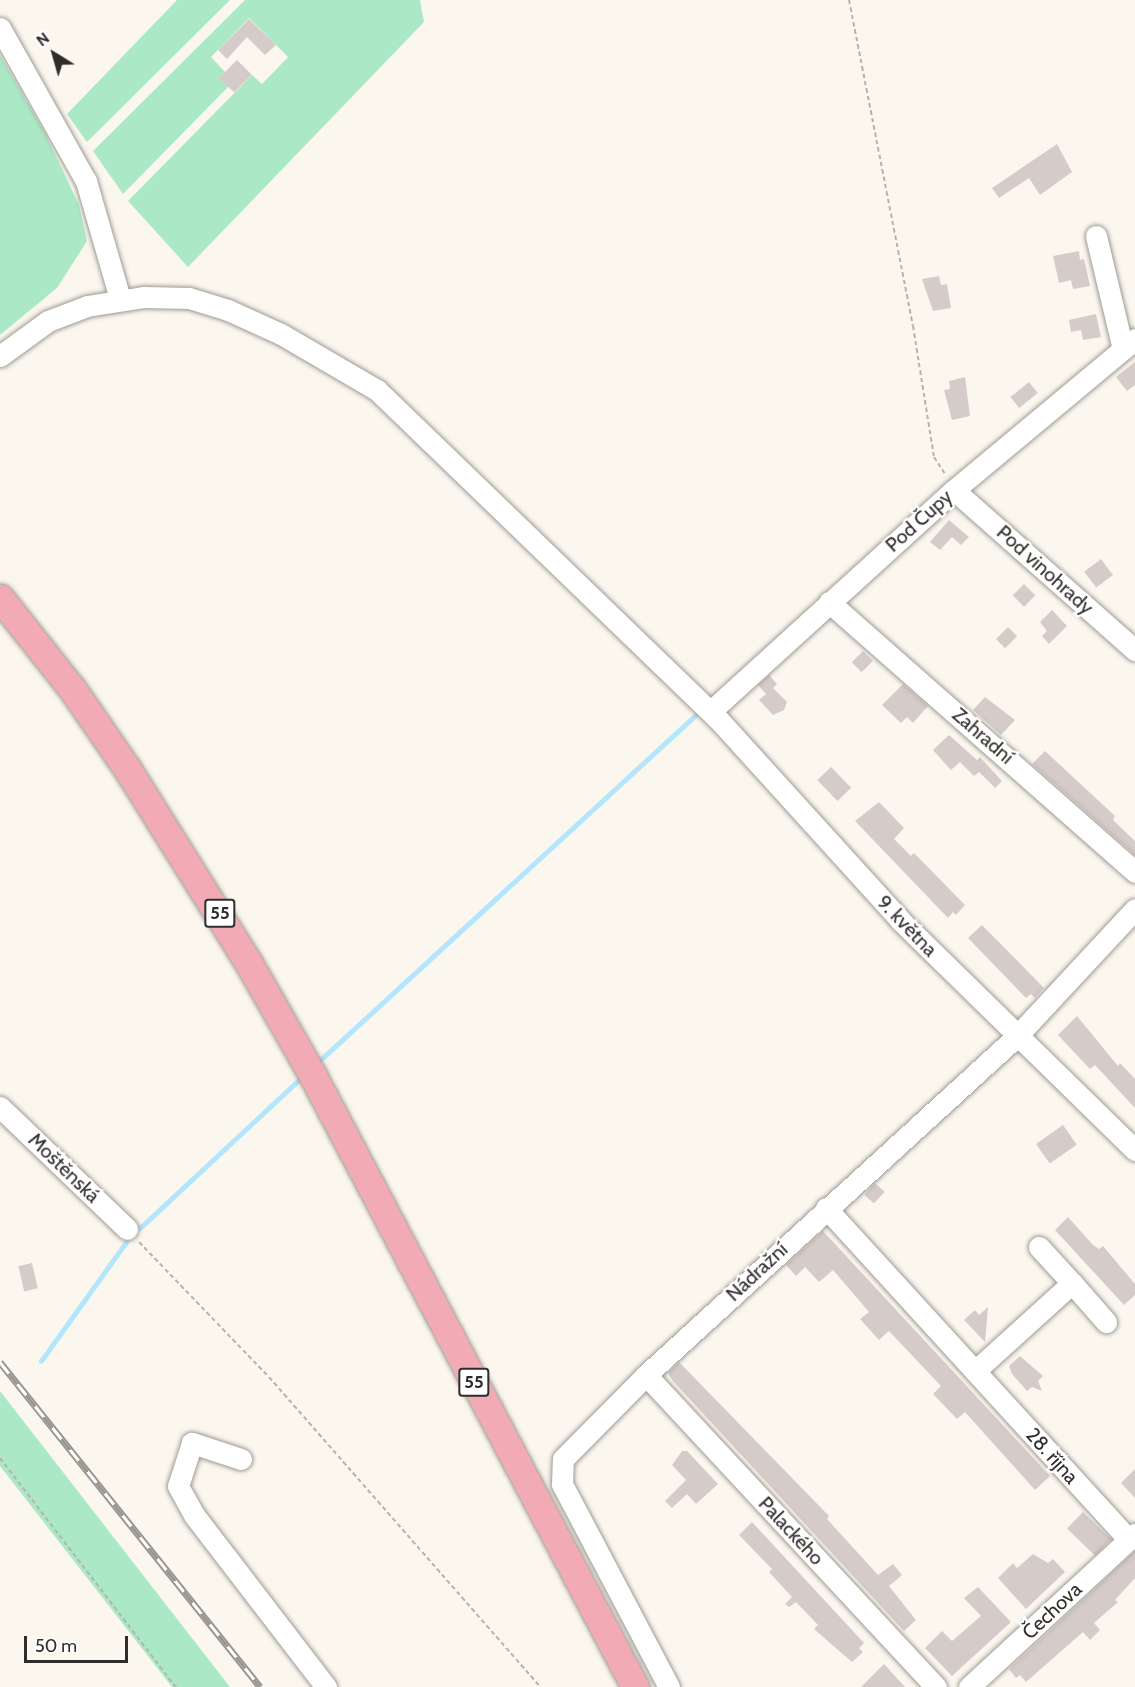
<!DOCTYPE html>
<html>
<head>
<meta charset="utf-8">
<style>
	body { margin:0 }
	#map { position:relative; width:1135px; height:1687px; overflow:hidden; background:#fbf7ef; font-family:Cabin,sans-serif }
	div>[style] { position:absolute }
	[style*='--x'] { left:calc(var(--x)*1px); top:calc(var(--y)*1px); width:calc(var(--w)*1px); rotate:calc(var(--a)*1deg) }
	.green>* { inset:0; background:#abe9c6 }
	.stream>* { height:4.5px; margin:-2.25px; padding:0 2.25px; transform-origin:2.25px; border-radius:2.25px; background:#b3e6fd }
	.building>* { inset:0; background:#d5cbc9; transform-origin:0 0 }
	.path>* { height:2px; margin-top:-1px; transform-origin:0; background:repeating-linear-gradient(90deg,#b6b3ac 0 4.5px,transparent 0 7.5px) }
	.roads { filter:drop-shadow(0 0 2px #9f9b93) drop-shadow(0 0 2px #9f9b93) }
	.minor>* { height:21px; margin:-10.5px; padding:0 10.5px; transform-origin:10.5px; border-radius:10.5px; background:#fff }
	.major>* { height:27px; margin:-13.5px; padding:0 13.5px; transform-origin:13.5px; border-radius:13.5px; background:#f2abb5 }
	.rail>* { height:7px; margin-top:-3.5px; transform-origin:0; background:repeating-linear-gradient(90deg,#fff 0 14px,#999691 0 28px); box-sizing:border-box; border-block:2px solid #999691 }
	span { translate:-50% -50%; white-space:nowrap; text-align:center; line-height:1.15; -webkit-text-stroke:4.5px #fff; paint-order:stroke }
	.shield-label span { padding:2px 4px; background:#fff; border:2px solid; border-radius:4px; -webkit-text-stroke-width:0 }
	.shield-label { font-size:18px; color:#2f2d2a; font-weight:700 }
	.street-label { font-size:20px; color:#2f2d2a }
	.north { position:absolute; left:24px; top:24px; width:60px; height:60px; -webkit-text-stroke:4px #fff; paint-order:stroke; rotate:323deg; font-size:16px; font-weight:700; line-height:24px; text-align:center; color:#2f2d2a }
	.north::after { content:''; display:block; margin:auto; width:21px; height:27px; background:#2f2d2a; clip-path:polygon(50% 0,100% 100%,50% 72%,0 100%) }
	.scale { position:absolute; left:24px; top:1636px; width:104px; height:27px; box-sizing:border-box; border:3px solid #2f2d2a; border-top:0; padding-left:8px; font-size:18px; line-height:21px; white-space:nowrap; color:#2f2d2a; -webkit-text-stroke:4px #fff; paint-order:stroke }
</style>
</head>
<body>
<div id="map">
	<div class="green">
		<i style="clip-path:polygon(177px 0,230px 0,87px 142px,67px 114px)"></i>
		<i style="clip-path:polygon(245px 0,420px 0,424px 22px,188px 267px,128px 201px,252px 75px,262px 84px,288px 57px,249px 18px,211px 57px,225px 72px,220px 77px,229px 86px,123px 194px,93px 151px)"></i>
		<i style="clip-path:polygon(0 55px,45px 133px,79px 205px,87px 241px,57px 288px,0 335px)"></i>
		<i style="clip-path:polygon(0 1391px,230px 1687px,172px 1687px,0 1466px)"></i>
	</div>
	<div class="stream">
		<i style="--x:316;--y:1064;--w:522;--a:-42.59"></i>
		<i style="--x:140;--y:1228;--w:223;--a:-43"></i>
		<i style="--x:41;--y:1361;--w:148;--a:-54.4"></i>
	</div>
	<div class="building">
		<i style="clip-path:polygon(249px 19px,276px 45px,265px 55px,247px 37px,227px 59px,218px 50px)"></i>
		<i style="left:237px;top:60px;width:21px;height:25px;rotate:45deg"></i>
		<i style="clip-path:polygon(1057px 144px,1072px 172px,1040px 195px,1029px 178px,999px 198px,992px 188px)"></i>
		<i style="clip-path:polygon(1079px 251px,1080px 260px,1084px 259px,1090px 286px,1073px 289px,1071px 280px,1059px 283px,1053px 256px)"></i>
		<i style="clip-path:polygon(939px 276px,941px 285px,947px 284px,951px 308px,933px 311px,922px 279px)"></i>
		<i style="clip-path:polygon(1096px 314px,1101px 337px,1083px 340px,1081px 330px,1071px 332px,1069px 320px)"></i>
		<i style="clip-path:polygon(1135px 362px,1135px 385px,1127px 391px,1116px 377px)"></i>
		<i style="clip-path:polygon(965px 377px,970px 416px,952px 420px,944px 390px,950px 389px,949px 381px)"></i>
		<i style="left:1029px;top:382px;width:14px;height:24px;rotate:51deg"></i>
		<i style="clip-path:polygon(949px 520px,969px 537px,961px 545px,952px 537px,940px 550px,930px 542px)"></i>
		<i style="left:1101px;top:559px;width:20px;height:21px;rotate:53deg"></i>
		<i style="left:1024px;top:584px;width:16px;height:16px;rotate:45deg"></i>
		<i style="clip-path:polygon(1052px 610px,1067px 626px,1049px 644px,1042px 636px,1047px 631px,1040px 622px)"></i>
		<i style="left:1008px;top:627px;width:13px;height:17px;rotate:45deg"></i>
		<i style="left:863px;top:651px;width:14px;height:16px;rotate:45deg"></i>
		<i style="clip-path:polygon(769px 675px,777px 684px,773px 688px,787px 702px,784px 710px,773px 715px,759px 700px,766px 694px,758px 685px)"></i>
		<i style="clip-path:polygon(903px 684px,928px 706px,913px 723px,907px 717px,901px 723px,882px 705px)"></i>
		<i style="clip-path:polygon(985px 697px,1015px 720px,1001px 735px,973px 710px)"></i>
		<i style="clip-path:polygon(949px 735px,977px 760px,980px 757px,1002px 781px,995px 788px,979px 772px,974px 776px,960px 762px,951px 770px,933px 750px)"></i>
		<i style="clip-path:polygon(1045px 751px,1115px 816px,1113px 820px,1135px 841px,1135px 855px,1032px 764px)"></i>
		<i style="left:831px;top:767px;width:29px;height:19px;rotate:46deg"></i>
		<i style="clip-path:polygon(879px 802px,904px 828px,894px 839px,911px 856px,914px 853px,965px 905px,956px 915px,953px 912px,948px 918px,855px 821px)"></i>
		<i style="clip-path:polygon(982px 925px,1044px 988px,1035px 998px,1031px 994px,1026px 998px,968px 938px)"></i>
		<i style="clip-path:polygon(1077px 1016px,1118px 1066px,1120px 1063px,1135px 1079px,1135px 1108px,1095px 1065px,1090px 1069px,1058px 1035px)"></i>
		<i style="left:1063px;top:1125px;width:24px;height:33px;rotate:55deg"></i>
		<i style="left:875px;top:1183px;width:13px;height:16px;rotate:42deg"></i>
		<i style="clip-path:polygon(1068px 1217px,1093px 1245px,1099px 1249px,1103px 1246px,1135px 1284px,1135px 1295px,1124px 1305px,1055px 1230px)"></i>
		<i style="clip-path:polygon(823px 1231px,1050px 1476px,1035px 1490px,965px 1412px,957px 1419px,933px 1394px,941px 1386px,889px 1331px,879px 1340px,860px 1319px,869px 1312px,833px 1270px,819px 1282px,805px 1267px,796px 1276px,786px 1265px)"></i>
		<i style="left:32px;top:1263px;width:26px;height:14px;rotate:77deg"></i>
		<i style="clip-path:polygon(988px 1307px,985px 1342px,964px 1320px,975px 1310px,979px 1315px)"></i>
		<i style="clip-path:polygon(1020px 1356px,1043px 1376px,1038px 1381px,1042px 1391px,1032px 1387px,1027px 1391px,1012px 1374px,1009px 1366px)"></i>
		<i style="clip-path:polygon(679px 1362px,829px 1516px,827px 1519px,878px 1575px,893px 1564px,902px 1575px,889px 1586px,916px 1620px,904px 1631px,673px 1381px,668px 1373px)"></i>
		<i style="clip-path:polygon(682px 1451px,687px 1451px,718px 1484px,696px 1504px,687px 1494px,672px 1508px,665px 1501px,686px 1480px,672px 1465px)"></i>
		<i style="clip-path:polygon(1135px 1469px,1135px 1498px,1121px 1483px)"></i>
		<i style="left:1083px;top:1512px;width:39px;height:23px;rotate:44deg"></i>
		<i style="clip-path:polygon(752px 1522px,864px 1643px,859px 1648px,863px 1652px,852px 1662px,814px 1629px,818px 1625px,796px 1602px,789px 1607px,785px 1604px,792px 1597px,769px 1572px,772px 1569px,739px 1535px)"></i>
		<i style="clip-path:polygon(1135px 1551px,1135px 1578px,1115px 1600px,1118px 1602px,1094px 1623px,1100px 1630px,1090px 1640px,1083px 1632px,1026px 1682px,1020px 1675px,1016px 1678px,1009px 1669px)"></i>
		<i style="clip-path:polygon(1033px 1554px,1048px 1563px,1053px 1559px,1065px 1572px,1026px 1609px,998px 1578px,1013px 1563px,1017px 1568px)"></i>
		<i style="clip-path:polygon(978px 1587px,1011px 1622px,952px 1676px,925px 1648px,942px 1631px,952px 1641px,981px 1616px,964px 1598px)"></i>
		<i style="clip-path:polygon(884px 1664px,905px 1687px,861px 1687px)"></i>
	</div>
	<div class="path">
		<i style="--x:849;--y:0;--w:332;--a:78.9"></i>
		<i style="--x:913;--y:326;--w:133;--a:80.9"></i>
		<i style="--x:934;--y:457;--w:20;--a:57"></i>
		<i style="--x:139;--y:1242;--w:187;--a:46.1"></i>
		<i style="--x:269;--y:1377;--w:412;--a:48.8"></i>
		<i style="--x:0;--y:1458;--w:289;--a:52.5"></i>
	</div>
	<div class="roads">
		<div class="minor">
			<i style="--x:0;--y:28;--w:176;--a:60.7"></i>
			<i style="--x:86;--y:181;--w:123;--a:73.9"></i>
			<i style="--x:1096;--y:236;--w:116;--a:76.6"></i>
			<i style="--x:0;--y:356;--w:59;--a:-36.1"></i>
			<i style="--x:48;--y:321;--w:42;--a:-21"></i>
			<i style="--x:87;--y:306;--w:58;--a:-9"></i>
			<i style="--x:144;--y:297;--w:45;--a:1.3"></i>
			<i style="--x:189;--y:298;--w:41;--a:17.1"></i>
			<i style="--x:228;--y:310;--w:58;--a:24.4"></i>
			<i style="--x:281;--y:334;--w:111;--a:30.3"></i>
			<i style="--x:377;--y:390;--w:474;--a:44"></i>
			<i style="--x:718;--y:719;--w:271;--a:47.8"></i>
			<i style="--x:900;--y:920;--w:329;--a:44.4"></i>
			<i style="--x:954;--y:490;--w:242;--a:41.5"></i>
			<i style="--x:829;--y:602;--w:408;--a:41.4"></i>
			<i style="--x:711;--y:711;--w:328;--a:-42.3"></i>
			<i style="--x:954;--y:490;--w:236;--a:-39.8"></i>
			<i style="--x:0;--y:1107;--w:176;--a:43.8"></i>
			<i style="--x:826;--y:1208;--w:449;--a:47.6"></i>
			<i style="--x:1072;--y:1283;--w:52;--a:48.9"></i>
			<i style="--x:975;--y:1371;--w:131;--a:-42.2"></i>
			<i style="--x:1072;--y:1283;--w:49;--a:-132.5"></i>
			<i style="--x:646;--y:1375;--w:426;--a:47.1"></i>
			<i style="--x:241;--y:1459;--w:52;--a:-161.9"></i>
			<i style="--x:192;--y:1443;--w:45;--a:108"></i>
			<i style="--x:178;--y:1486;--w:33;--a:61"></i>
			<i style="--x:194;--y:1515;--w:217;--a:52.5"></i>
			<i style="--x:669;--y:1687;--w:229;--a:-117.8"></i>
			<i style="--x:562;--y:1484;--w:25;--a:-88"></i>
			<i style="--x:563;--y:1459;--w:118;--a:-45.3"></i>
			<i style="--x:646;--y:1375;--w:503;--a:-42.42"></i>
			<i style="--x:1017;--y:1036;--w:173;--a:-47.1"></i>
			<i style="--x:969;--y:1687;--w:226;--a:-42.7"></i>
		</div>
		<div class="major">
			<i style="--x:0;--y:598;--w:117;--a:51.6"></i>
			<i style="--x:73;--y:690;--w:97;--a:55.5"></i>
			<i style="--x:128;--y:770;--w:226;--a:58"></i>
			<i style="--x:248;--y:962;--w:131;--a:60.3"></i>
			<i style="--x:313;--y:1076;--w:691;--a:62.21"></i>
		</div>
	</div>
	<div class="rail">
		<i style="--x:0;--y:1362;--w:416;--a:51.3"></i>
	</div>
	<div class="shield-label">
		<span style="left:220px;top:913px">55</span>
		<span style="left:474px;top:1382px">55</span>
	</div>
	<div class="street-label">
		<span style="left:919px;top:521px;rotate:-42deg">Pod Čupy</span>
		<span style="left:1045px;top:570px;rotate:42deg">Pod vinohrady</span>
		<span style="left:983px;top:736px;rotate:41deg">Zahradní</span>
		<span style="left:907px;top:926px;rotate:46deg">9. května</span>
		<span style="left:64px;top:1168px;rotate:44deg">Moštěnská</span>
		<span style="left:757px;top:1272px;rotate:-43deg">Nádražní</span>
		<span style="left:1052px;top:1456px;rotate:48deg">28. října</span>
		<span style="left:791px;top:1531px;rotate:47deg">Palackého</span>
		<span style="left:1052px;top:1611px;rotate:-43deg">Čechova</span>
	</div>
	<div class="north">N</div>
	<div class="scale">50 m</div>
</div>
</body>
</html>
